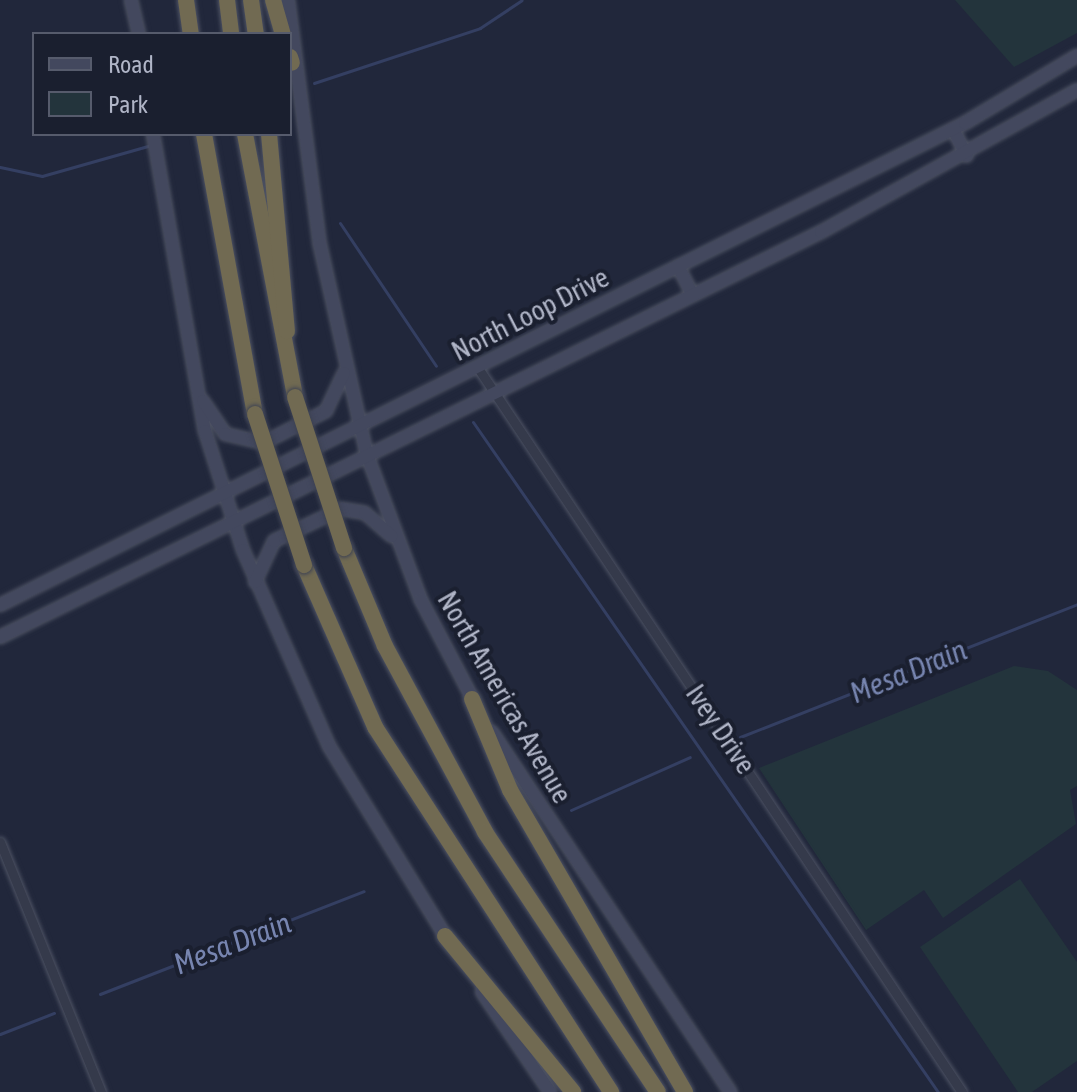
<!DOCTYPE html>
<html>
<head>
<meta charset="utf-8">
<style>
	body { margin:0 }
	#map { position:relative; width:1077px; height:1092px; overflow:hidden; background:#21273b; font-family:"Asap Condensed",sans-serif }
	div>[style] { position:absolute }
	[style*='--x'] { left:calc(var(--x)*1px); top:calc(var(--y)*1px); width:calc(var(--w)*1px); rotate:calc(var(--a)*1deg) }
	.green>* { inset:0; background:#23343c }
	.stream>* { height:3px; margin:-1.5px; padding:0 1.5px; transform-origin:1.5px; border-radius:1.5px; background:#343f62 }
	.roads { filter:drop-shadow(0 0 2px #4d5263) drop-shadow(0 0 2px #4d5263) }
	.minor>* { height:9px; margin:-4.5px; padding:0 4.5px; transform-origin:4.5px; border-radius:4.5px; background:#353a4b }
	.secondary>* { height:12px; margin:-6px; padding:0 6px; transform-origin:6px; border-radius:6px; background:#43485e }
	.motorway>* { height:16px; margin:-8px; padding:0 8px; transform-origin:8px; border-radius:8px; background:#716a52 }
	.bridges { filter:drop-shadow(0 0 2px #3d4253) drop-shadow(0 0 2px #3d4253) }
	.motorway-bridge>* { height:16px; margin:-8px; padding:0 8px; transform-origin:8px; border-radius:8px; background:#716a52 }
	span { translate:-50% -50%; white-space:nowrap; text-align:center; line-height:1.15; -webkit-text-stroke:8px #1a1f2f; paint-order:stroke }
	.street-label { font-size:28px; color:#b0b5c7 }
	.water-label { font-size:30px; color:#7785b0; font-style:italic }
	.legend { position:absolute; left:32px; top:32px; width:260px; height:104px; box-sizing:border-box; background:#1a1f2f; border:2px solid #565b6c; margin:0; padding:10px 14px; list-style:none; font-size:24px; color:#b0b5c7 }
	.legend li { display:flex; align-items:center; gap:16px; height:40px }
	.legend b { width:40px; border:2px solid #565b6c }
</style>
</head>
<body>
<div id="map">
	<div class="green">
		<i style="clip-path:polygon(955px 0,1077px 0,1077px 33px,1014px 67px)"></i>
		<i style="clip-path:polygon(1014px 666px,1048px 671px,1077px 690px,1077px 786px,1070px 790px,1076px 824px,943px 918px,924px 890px,866px 930px,759px 768px)"></i>
		<i style="clip-path:polygon(1020px 879px,1077px 962px,1077px 1061px,1032px 1092px,1018px 1092px,920px 947px)"></i>
	</div>
	<div class="stream">
		<i style="--x:314;--y:83;--w:175;--a:-18.3"></i>
		<i style="--x:480;--y:28;--w:50;--a:-33.7"></i>
		<i style="--x:0;--y:167;--w:43;--a:12.1"></i>
		<i style="--x:42;--y:176;--w:110;--a:-15.8"></i>
		<i style="--x:340;--y:223;--w:172;--a:56.1"></i>
		<i style="--x:473;--y:422;--w:816;--a:55.24"></i>
		<i style="--x:740;--y:737;--w:362;--a:-21.5"></i>
		<i style="--x:571;--y:810;--w:130;--a:-24"></i>
		<i style="--x:100;--y:994;--w:283;--a:-21.3"></i>
		<i style="--x:0;--y:1034;--w:58;--a:-21.3"></i>
	</div>
	<div class="roads">
		<div class="minor">
			<i style="--x:478;--y:368;--w:871;--a:56.24"></i>
			<i style="--x:0;--y:842;--w:270;--a:68"></i>
		</div>
		<div class="secondary">
			<i style="--x:131;--y:0;--w:35;--a:77"></i>
			<i style="--x:288;--y:0;--w:247;--a:82.6"></i>
			<i style="--x:320;--y:245;--w:215;--a:77.4"></i>
			<i style="--x:367;--y:455;--w:155;--a:69.6"></i>
			<i style="--x:421;--y:600;--w:119;--a:62.4"></i>
			<i style="--x:953;--y:129;--w:30;--a:63"></i>
			<i style="--x:153;--y:134;--w:302;--a:80.1"></i>
			<i style="--x:205;--y:431;--w:125;--a:72.3"></i>
			<i style="--x:243;--y:550;--w:214;--a:66.3"></i>
			<i style="--x:329;--y:746;--w:228;--a:58.5"></i>
			<i style="--x:678;--y:266;--w:31;--a:63"></i>
			<i style="--x:203;--y:401;--w:40;--a:56"></i>
			<i style="--x:225;--y:434;--w:39;--a:13"></i>
			<i style="--x:263;--y:443;--w:71;--a:-26.9"></i>
			<i style="--x:326;--y:411;--w:42;--a:-64.7"></i>
			<i style="--x:255;--y:582;--w:45;--a:-65.1"></i>
			<i style="--x:274;--y:541;--w:74;--a:-25.5"></i>
			<i style="--x:341;--y:509;--w:24;--a:9"></i>
			<i style="--x:365;--y:513;--w:35;--a:41"></i>
			<i style="--x:0;--y:605;--w:1079;--a:-26.54"></i>
			<i style="--x:965;--y:123;--w:131;--a:-30.9"></i>
			<i style="--x:0;--y:637;--w:915;--a:-26.26"></i>
			<i style="--x:821;--y:232;--w:293;--a:-29"></i>
			<i style="--x:492;--y:732;--w:432;--a:56.5"></i>
			<i style="--x:482;--y:992;--w:121;--a:55.8"></i>
		</div>
		<div class="motorway">
			<i style="--x:186;--y:0;--w:34;--a:82"></i>
			<i style="--x:227;--y:0;--w:34;--a:83"></i>
			<i style="--x:251;--y:0;--w:34;--a:82"></i>
			<i style="--x:273;--y:0;--w:35;--a:74"></i>
			<i style="--x:290;--y:57;--w:6;--a:72"></i>
			<i style="--x:204;--y:134;--w:285;--a:79.7"></i>
			<i style="--x:245;--y:134;--w:268;--a:79.2"></i>
			<i style="--x:269;--y:134;--w:198;--a:84.8"></i>
			<i style="--x:344;--y:548;--w:106;--a:67.3"></i>
			<i style="--x:385;--y:646;--w:211;--a:61.7"></i>
			<i style="--x:485;--y:832;--w:312;--a:56.4"></i>
			<i style="--x:304;--y:565;--w:177;--a:66.3"></i>
			<i style="--x:375;--y:727;--w:435;--a:57.1"></i>
			<i style="--x:472;--y:699;--w:99;--a:67.3"></i>
			<i style="--x:510;--y:790;--w:349;--a:59.9"></i>
			<i style="--x:445;--y:936;--w:202;--a:50.6"></i>
		</div>
	</div>
	<div class="bridges">
		<div class="motorway-bridge">
			<i style="--x:295;--y:397;--w:159;--a:72"></i>
			<i style="--x:255;--y:414;--w:159;--a:72"></i>
		</div>
	</div>
	<div class="street-label">
		<span style="left:530px;top:314px;rotate:-27deg">North Loop Drive</span>
		<span style="left:505px;top:697px;rotate:60deg">North Americas Avenue</span>
		<span style="left:721px;top:729px;rotate:56deg">Ivey Drive</span>
	</div>
	<div class="water-label">
		<span style="left:908px;top:671px;rotate:-22deg">Mesa Drain</span>
		<span style="left:232px;top:943px;rotate:-21deg">Mesa Drain</span>
	</div>
	<ul class="legend">
	<li><b style="height:10px;background:#43485e"></b>Road</li>
	<li><b style="height:22px;background:#23343c"></b>Park</li>
	</ul>
</div>
</body>
</html>
